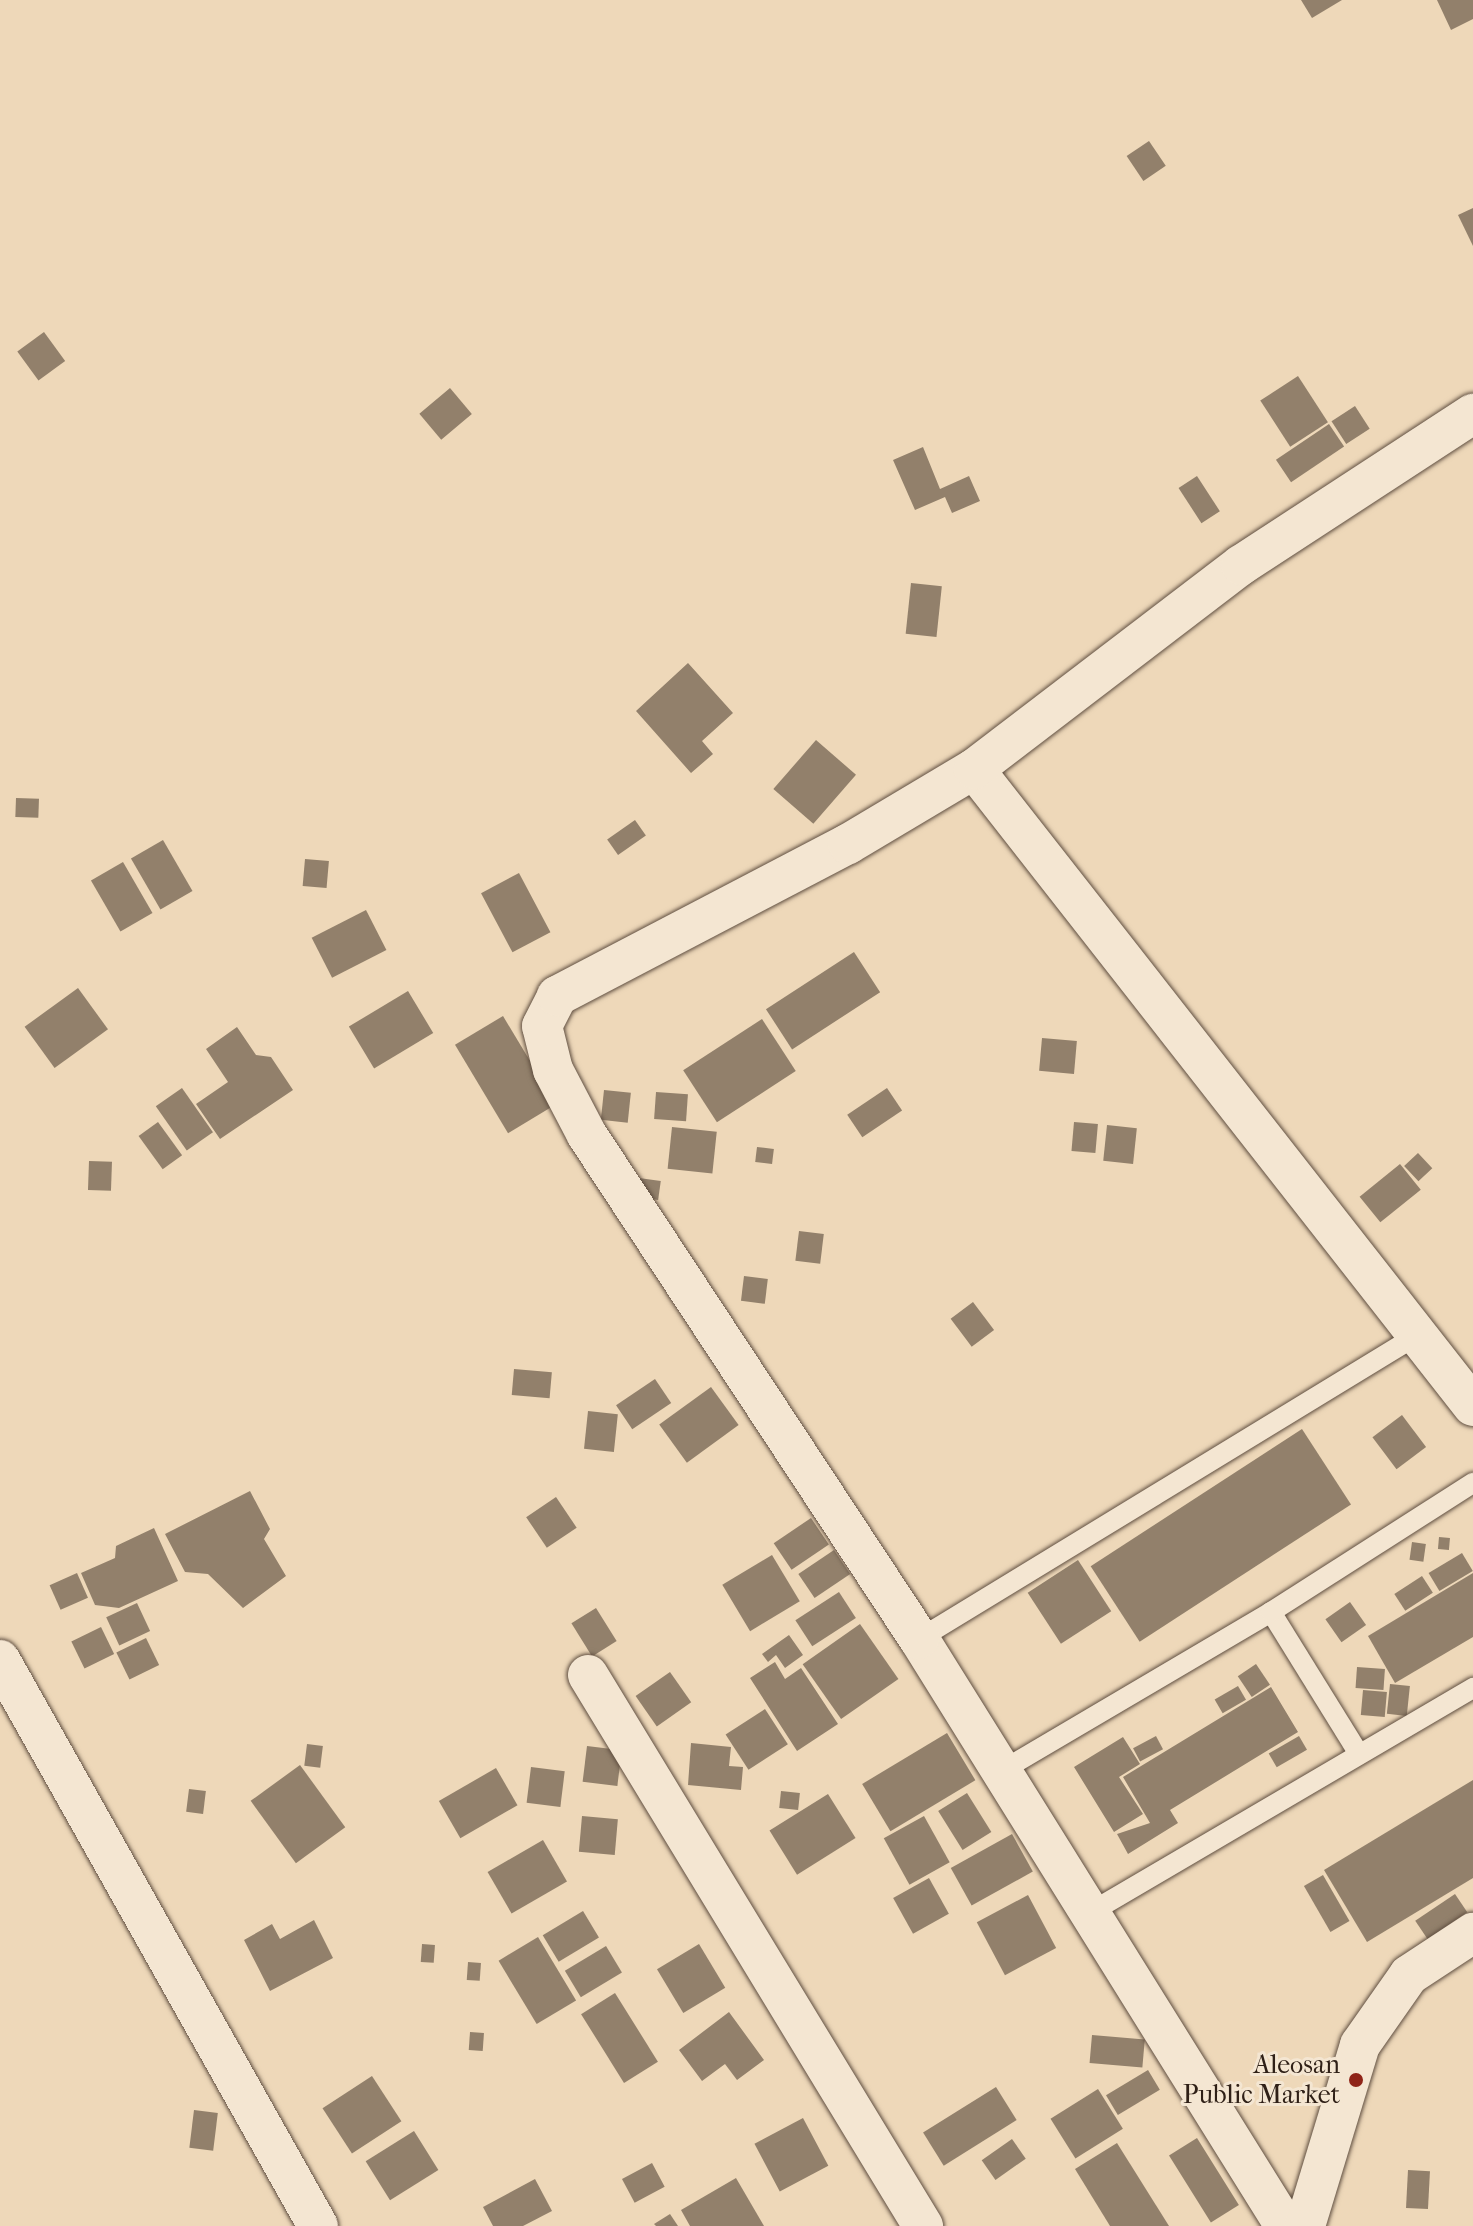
<!DOCTYPE html>
<html>
<head>
<meta charset="utf-8">
<style>
	body { margin:0 }
	#map { position:relative; width:1473px; height:2226px; overflow:hidden; background:#eed8b9; font-family:"IM FELL French Canon",serif }
	div>[style] { position:absolute }
	[style*='--x'] { left:calc(var(--x)*1px); top:calc(var(--y)*1px); width:calc(var(--w)*1px); rotate:calc(var(--a)*1deg) }
	.building>* { inset:0; background:#92806b; transform-origin:0 0 }
	.roads { filter:drop-shadow(0 0 2px #5f4e40) drop-shadow(0 0 2px #5f4e40) }
	.service>* { height:20px; margin:-10px; padding:0 10px; transform-origin:10px; border-radius:10px; background:#f4e6d2 }
	.minor>* { height:40px; margin:-20px; padding:0 20px; transform-origin:20px; border-radius:20px; background:#f4e6d2 }
	.dots>* { width:22px; height:22px; translate:-50% -50%; box-sizing:border-box; border:4px solid #f4e6d2; border-radius:50% }
	span { translate:-50% -50%; white-space:nowrap; text-align:center; line-height:1.15; -webkit-text-stroke:6px #f4e6d2; paint-order:stroke }
	.poi-label { font-size:26px; color:#2f2017 }
	.right { translate:-100% -50%; text-align:right }
</style>
</head>
<body>
<div id="map">
	<div class="building">
		<i style="clip-path:polygon(1301px 0,1342px 0,1312px 18px)"></i>
		<i style="clip-path:polygon(1437px 0,1473px 0,1473px 19px,1451px 30px)"></i>
		<i style="left:1149px;top:141px;width:30px;height:27px;rotate:56deg"></i>
		<i style="clip-path:polygon(1473px 208px,1473px 246px,1458px 215px)"></i>
		<i style="left:44px;top:332px;width:36px;height:33px;rotate:54deg"></i>
		<i style="left:1298px;top:376px;width:55px;height:45px;rotate:57deg"></i>
		<i style="left:450px;top:388px;width:34px;height:40px;rotate:50deg"></i>
		<i style="left:1355px;top:406px;width:27px;height:28px;rotate:57deg"></i>
		<i style="left:1329px;top:424px;width:27px;height:64px;rotate:56deg"></i>
		<i style="clip-path:polygon(923px 447px,940px 489px,969px 476px,980px 501px,952px 513px,945px 497px,915px 510px,893px 460px)"></i>
		<i style="left:1197px;top:476px;width:42px;height:22px;rotate:57deg"></i>
		<i style="left:911px;top:583px;width:31px;height:51px;rotate:6deg"></i>
		<i style="clip-path:polygon(688px 663px,733px 713px,702px 741px,713px 754px,691px 773px,636px 711px)"></i>
		<i style="left:816px;top:740px;width:53px;height:65px;rotate:41deg"></i>
		<i style="left:16px;top:798px;width:23px;height:19px;rotate:2deg"></i>
		<i style="left:635px;top:820px;width:19px;height:34px;rotate:55deg"></i>
		<i style="left:163px;top:840px;width:59px;height:37px;rotate:60deg"></i>
		<i style="left:305px;top:859px;width:24px;height:27px;rotate:5deg"></i>
		<i style="left:123px;top:862px;width:59px;height:37px;rotate:60deg"></i>
		<i style="left:519px;top:873px;width:67px;height:43px;rotate:62deg"></i>
		<i style="left:366px;top:910px;width:45px;height:61px;rotate:63deg"></i>
		<i style="left:854px;top:952px;width:48px;height:105px;rotate:57deg"></i>
		<i style="left:78px;top:988px;width:51px;height:66px;rotate:54deg"></i>
		<i style="left:408px;top:991px;width:49px;height:69px;rotate:59deg"></i>
		<i style="left:503px;top:1016px;width:103px;height:56px;rotate:59deg"></i>
		<i style="left:762px;top:1019px;width:62px;height:94px;rotate:57deg"></i>
		<i style="clip-path:polygon(237px 1027px,256px 1055px,271px 1057px,293px 1090px,220px 1139px,196px 1104px,228px 1082px,206px 1049px)"></i>
		<i style="left:1042px;top:1038px;width:35px;height:33px;rotate:5deg"></i>
		<i style="left:182px;top:1088px;width:54px;height:32px;rotate:55deg"></i>
		<i style="left:887px;top:1088px;width:27px;height:48px;rotate:56deg"></i>
		<i style="left:604px;top:1090px;width:27px;height:30px;rotate:6deg"></i>
		<i style="left:656px;top:1092px;width:32px;height:27px;rotate:4deg"></i>
		<i style="left:158px;top:1122px;width:41px;height:24px;rotate:54deg"></i>
		<i style="left:1074px;top:1122px;width:24px;height:29px;rotate:5deg"></i>
		<i style="left:1107px;top:1125px;width:30px;height:36px;rotate:6deg"></i>
		<i style="left:672px;top:1127px;width:45px;height:42px;rotate:6deg"></i>
		<i style="left:757px;top:1147px;width:17px;height:15px;rotate:7deg"></i>
		<i style="left:1418px;top:1153px;width:21px;height:19px;rotate:47deg"></i>
		<i style="left:89px;top:1161px;width:23px;height:29px;rotate:2deg"></i>
		<i style="left:1400px;top:1164px;width:33px;height:52px;rotate:51deg"></i>
		<i style="left:639px;top:1178px;width:22px;height:19px;rotate:8deg"></i>
		<i style="left:799px;top:1231px;width:25px;height:30px;rotate:7deg"></i>
		<i style="left:744px;top:1276px;width:24px;height:25px;rotate:7deg"></i>
		<i style="left:973px;top:1302px;width:35px;height:28px;rotate:53deg"></i>
		<i style="left:514px;top:1369px;width:38px;height:26px;rotate:5deg"></i>
		<i style="left:655px;top:1379px;width:29px;height:47px;rotate:56deg"></i>
		<i style="left:711px;top:1387px;width:47px;height:64px;rotate:54deg"></i>
		<i style="left:588px;top:1411px;width:30px;height:38px;rotate:6deg"></i>
		<i style="left:1402px;top:1415px;width:40px;height:37px;rotate:53deg"></i>
		<i style="left:1302px;top:1429px;width:90px;height:252px;rotate:57deg"></i>
		<i style="clip-path:polygon(250px 1491px,270px 1529px,264px 1539px,286px 1576px,243px 1608px,208px 1574px,185px 1572px,165px 1534px)"></i>
		<i style="left:556px;top:1497px;width:37px;height:36px;rotate:56deg"></i>
		<i style="left:811px;top:1518px;width:32px;height:45px;rotate:56deg"></i>
		<i style="clip-path:polygon(154px 1528px,178px 1581px,119px 1608px,95px 1605px,81px 1573px,115px 1558px,116px 1546px)"></i>
		<i style="left:1439px;top:1537px;width:11px;height:12px;rotate:5deg"></i>
		<i style="left:1412px;top:1542px;width:14px;height:18px;rotate:8deg"></i>
		<i style="left:834px;top:1550px;width:29px;height:43px;rotate:56deg"></i>
		<i style="left:1462px;top:1553px;width:21px;height:39px;rotate:59deg"></i>
		<i style="left:772px;top:1555px;width:54px;height:58px;rotate:59deg"></i>
		<i style="left:1078px;top:1560px;width:61px;height:60px;rotate:57deg"></i>
		<i style="left:77px;top:1573px;width:27px;height:30px;rotate:66deg"></i>
		<i style="clip-path:polygon(1473px 1573px,1473px 1637px,1395px 1683px,1368px 1636px)"></i>
		<i style="left:1422px;top:1576px;width:20px;height:33px;rotate:57deg"></i>
		<i style="left:839px;top:1592px;width:31px;height:52px;rotate:57deg"></i>
		<i style="left:1350px;top:1602px;width:28px;height:30px;rotate:55deg"></i>
		<i style="left:137px;top:1603px;width:31px;height:34px;rotate:65deg"></i>
		<i style="left:596px;top:1608px;width:39px;height:29px;rotate:58deg"></i>
		<i style="left:860px;top:1624px;width:67px;height:70px;rotate:55deg"></i>
		<i style="left:101px;top:1627px;width:30px;height:33px;rotate:64deg"></i>
		<i style="clip-path:polygon(789px 1635px,803px 1655px,785px 1668px,776px 1655px,768px 1662px,762px 1654px)"></i>
		<i style="left:146px;top:1638px;width:30px;height:33px;rotate:64deg"></i>
		<i style="clip-path:polygon(775px 1662px,785px 1679px,801px 1668px,838px 1724px,797px 1751px,750px 1678px)"></i>
		<i style="left:1256px;top:1664px;width:25px;height:22px;rotate:56deg"></i>
		<i style="left:1357px;top:1667px;width:28px;height:21px;rotate:4deg"></i>
		<i style="left:670px;top:1672px;width:37px;height:42px;rotate:55deg"></i>
		<i style="left:1390px;top:1684px;width:20px;height:30px;rotate:6deg"></i>
		<i style="left:1238px;top:1686px;width:16px;height:27px;rotate:60deg"></i>
		<i style="clip-path:polygon(1271px 1687px,1298px 1732px,1170px 1810px,1178px 1823px,1128px 1854px,1117px 1834px,1150px 1823px,1123px 1777px)"></i>
		<i style="left:1363px;top:1690px;width:24px;height:25px;rotate:5deg"></i>
		<i style="left:765px;top:1709px;width:42px;height:47px;rotate:57deg"></i>
		<i style="left:947px;top:1733px;width:55px;height:99px;rotate:59deg"></i>
		<i style="left:1156px;top:1736px;width:15px;height:26px;rotate:62deg"></i>
		<i style="left:1299px;top:1736px;width:16px;height:35px;rotate:60deg"></i>
		<i style="clip-path:polygon(1123px 1737px,1140px 1764px,1119px 1777px,1143px 1814px,1114px 1832px,1074px 1767px)"></i>
		<i style="clip-path:polygon(691px 1743px,731px 1747px,729px 1766px,743px 1767px,741px 1790px,688px 1785px)"></i>
		<i style="left:307px;top:1744px;width:16px;height:22px;rotate:7deg"></i>
		<i style="left:587px;top:1746px;width:35px;height:36px;rotate:7deg"></i>
		<i style="left:300px;top:1765px;width:77px;height:61px;rotate:54deg"></i>
		<i style="left:531px;top:1767px;width:34px;height:36px;rotate:7deg"></i>
		<i style="left:496px;top:1768px;width:43px;height:66px;rotate:60deg"></i>
		<i style="clip-path:polygon(1473px 1780px,1473px 1878px,1367px 1942px,1324px 1870px)"></i>
		<i style="left:189px;top:1789px;width:17px;height:23px;rotate:7deg"></i>
		<i style="left:781px;top:1791px;width:19px;height:17px;rotate:6deg"></i>
		<i style="left:967px;top:1793px;width:46px;height:34px;rotate:58deg"></i>
		<i style="left:828px;top:1794px;width:52px;height:69px;rotate:58deg"></i>
		<i style="left:582px;top:1816px;width:36px;height:36px;rotate:5deg"></i>
		<i style="left:924px;top:1816px;width:53px;height:46px;rotate:61deg"></i>
		<i style="left:1012px;top:1834px;width:43px;height:70px;rotate:61deg"></i>
		<i style="left:543px;top:1840px;width:48px;height:64px;rotate:60deg"></i>
		<i style="left:1323px;top:1875px;width:53px;height:22px;rotate:60deg"></i>
		<i style="left:929px;top:1878px;width:41px;height:41px;rotate:61deg"></i>
		<i style="left:1455px;top:1894px;width:22px;height:48px;rotate:56deg"></i>
		<i style="left:1028px;top:1895px;width:60px;height:58px;rotate:62deg"></i>
		<i style="left:583px;top:1911px;width:31px;height:47px;rotate:59deg"></i>
		<i style="clip-path:polygon(314px 1920px,333px 1958px,270px 1991px,244px 1940px,272px 1924px,280px 1939px)"></i>
		<i style="left:538px;top:1937px;width:74px;height:46px;rotate:59deg"></i>
		<i style="left:422px;top:1944px;width:13px;height:18px;rotate:4deg"></i>
		<i style="left:699px;top:1944px;width:51px;height:49px;rotate:59deg"></i>
		<i style="left:606px;top:1946px;width:31px;height:48px;rotate:59deg"></i>
		<i style="left:468px;top:1962px;width:13px;height:18px;rotate:4deg"></i>
		<i style="left:615px;top:1993px;width:81px;height:40px;rotate:58deg"></i>
		<i style="clip-path:polygon(729px 2012px,764px 2060px,737px 2080px,725px 2064px,702px 2081px,679px 2050px)"></i>
		<i style="left:470px;top:2032px;width:14px;height:18px;rotate:4deg"></i>
		<i style="left:1092px;top:2035px;width:53px;height:28px;rotate:5deg"></i>
		<i style="left:1148px;top:2070px;width:23px;height:49px;rotate:59deg"></i>
		<i style="left:372px;top:2076px;width:54px;height:59px;rotate:57deg"></i>
		<i style="left:996px;top:2087px;width:39px;height:86px;rotate:58deg"></i>
		<i style="left:1098px;top:2089px;width:47px;height:56px;rotate:58deg"></i>
		<i style="left:194px;top:2110px;width:24px;height:38px;rotate:7deg"></i>
		<i style="left:803px;top:2118px;width:54px;height:55px;rotate:62deg"></i>
		<i style="left:414px;top:2131px;width:46px;height:57px;rotate:58deg"></i>
		<i style="left:1197px;top:2138px;width:79px;height:33px;rotate:58deg"></i>
		<i style="left:1012px;top:2139px;width:24px;height:37px;rotate:55deg"></i>
		<i style="clip-path:polygon(1117px 2143px,1169px 2226px,1110px 2226px,1075px 2169px)"></i>
		<i style="left:652px;top:2163px;width:27px;height:34px;rotate:62deg"></i>
		<i style="left:1408px;top:2170px;width:22px;height:38px;rotate:3deg"></i>
		<i style="clip-path:polygon(736px 2178px,764px 2226px,690px 2226px,681px 2210px)"></i>
		<i style="clip-path:polygon(535px 2179px,552px 2211px,523px 2226px,493px 2226px,483px 2207px)"></i>
		<i style="clip-path:polygon(670px 2214px,678px 2226px,656px 2226px,654px 2224px)"></i>
	</div>
	<div class="roads">
		<div class="service">
			<i style="--x:1271;--y:1612;--w:167;--a:58.2"></i>
			<i style="--x:919;--y:1639;--w:582;--a:-31.37"></i>
			<i style="--x:1003;--y:1770;--w:311;--a:-30.5"></i>
			<i style="--x:1271;--y:1612;--w:240;--a:-32.6"></i>
			<i style="--x:1086;--y:1915;--w:449;--a:-30.4"></i>
		</div>
		<div class="minor">
			<i style="--x:974;--y:769;--w:809;--a:51.93"></i>
			<i style="--x:0;--y:1660;--w:649;--a:60.67"></i>
			<i style="--x:588;--y:1675;--w:645;--a:58.7"></i>
			<i style="--x:1285;--y:2226;--w:692;--a:-121.94"></i>
			<i style="--x:919;--y:1639;--w:604;--a:-123.37"></i>
			<i style="--x:587;--y:1135;--w:73;--a:-117.6"></i>
			<i style="--x:553;--y:1070;--w:45;--a:-104"></i>
			<i style="--x:542;--y:1026;--w:34;--a:-63"></i>
			<i style="--x:557;--y:996;--w:328;--a:-27.6"></i>
			<i style="--x:848;--y:844;--w:147;--a:-30.8"></i>
			<i style="--x:974;--y:769;--w:336;--a:-37.4"></i>
			<i style="--x:1241;--y:565;--w:277;--a:-33.1"></i>
			<i style="--x:1305;--y:2226;--w:189;--a:-73.1"></i>
			<i style="--x:1360;--y:2045;--w:85;--a:-55"></i>
			<i style="--x:1409;--y:1975;--w:77;--a:-33.3"></i>
		</div>
	</div>
	<div class="dots">
		<i style="left:1356px;top:2080px;background:#8f2418"></i>
	</div>
	<div class="poi-label">
		<span class="right" style="left:1340px;top:2080px">Aleosan<br>Public Market</span>
	</div>
</div>
</body>
</html>
